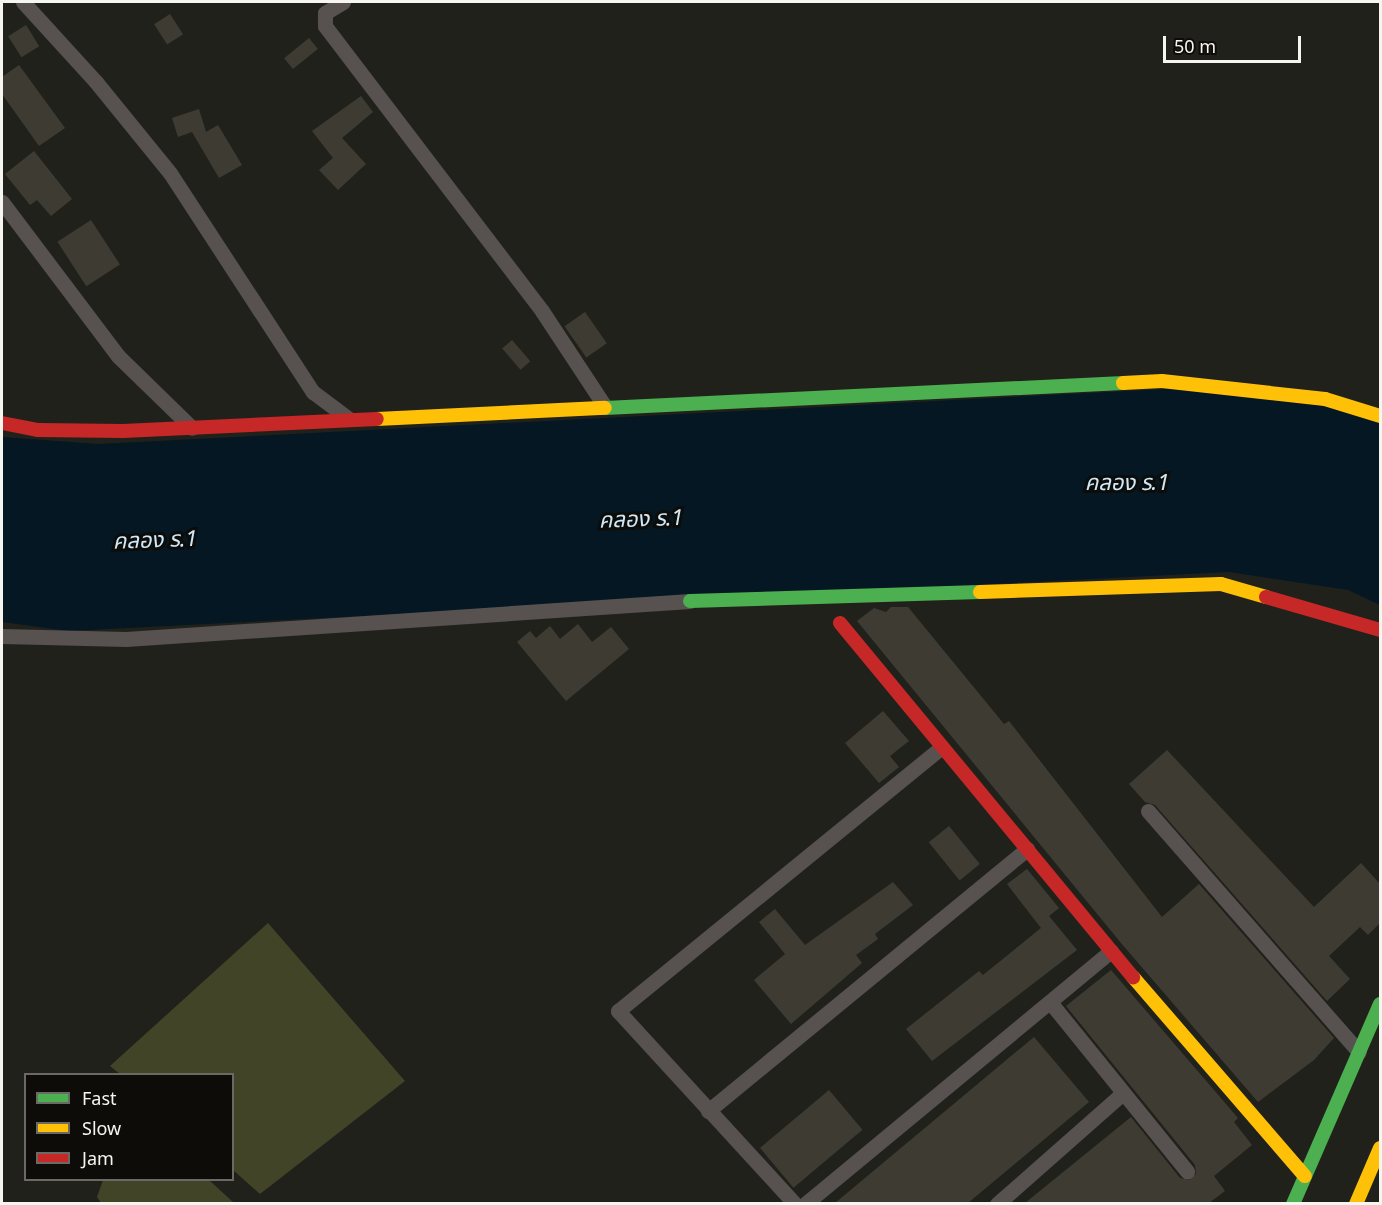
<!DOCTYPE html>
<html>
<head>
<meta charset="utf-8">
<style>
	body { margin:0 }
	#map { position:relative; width:1382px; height:1205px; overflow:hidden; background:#21211c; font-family:"Noto Sans","Noto Sans Thai",sans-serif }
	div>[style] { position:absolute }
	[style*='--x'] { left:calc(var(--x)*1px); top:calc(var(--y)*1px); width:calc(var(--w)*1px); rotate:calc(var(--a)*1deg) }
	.green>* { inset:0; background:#414427 }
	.water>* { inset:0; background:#041722 }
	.building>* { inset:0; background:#3e3c32; transform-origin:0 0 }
	.street>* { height:15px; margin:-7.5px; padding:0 7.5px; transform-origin:7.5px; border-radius:7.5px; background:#575150 }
	.fast>* { height:14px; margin:-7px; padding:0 7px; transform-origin:7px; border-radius:7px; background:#4caf50 }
	.slow>* { height:14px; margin:-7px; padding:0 7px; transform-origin:7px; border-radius:7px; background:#ffc107 }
	.jam>* { height:14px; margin:-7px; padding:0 7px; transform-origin:7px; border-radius:7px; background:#c62828 }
	span { translate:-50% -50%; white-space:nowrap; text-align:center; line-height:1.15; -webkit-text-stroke:6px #0d0c08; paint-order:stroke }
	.water-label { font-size:22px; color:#cde9fa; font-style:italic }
	.frame { position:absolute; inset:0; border:3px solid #f6f5ef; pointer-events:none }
	.legend { position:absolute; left:24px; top:1073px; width:210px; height:108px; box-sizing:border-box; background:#0d0c08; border:2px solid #6a6964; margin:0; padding:8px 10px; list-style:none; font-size:18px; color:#f6f5ef }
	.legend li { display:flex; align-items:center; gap:12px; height:30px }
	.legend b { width:30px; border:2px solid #6a6964 }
	.scale { position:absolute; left:1163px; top:36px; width:138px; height:27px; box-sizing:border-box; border:3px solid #f6f5ef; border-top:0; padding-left:8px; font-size:18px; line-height:21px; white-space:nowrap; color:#f6f5ef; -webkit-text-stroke:4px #0d0c08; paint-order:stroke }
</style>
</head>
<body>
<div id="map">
	<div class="green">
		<i style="clip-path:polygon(268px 923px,405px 1081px,260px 1194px,233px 1170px,232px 1074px,120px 1074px,110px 1066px)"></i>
		<i style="clip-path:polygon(103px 1180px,209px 1180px,234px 1203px,101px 1203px,97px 1197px)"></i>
	</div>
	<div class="water">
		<i style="clip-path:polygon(1169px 389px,1324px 406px,1380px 423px,1380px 605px,1348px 590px,1229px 572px,69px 631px,2px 622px,2px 437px,98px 444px)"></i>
	</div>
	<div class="building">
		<i style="left:170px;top:14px;width:24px;height:19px;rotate:57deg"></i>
		<i style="left:26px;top:25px;width:25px;height:21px;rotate:58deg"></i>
		<i style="left:309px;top:38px;width:14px;height:32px;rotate:51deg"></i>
		<i style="clip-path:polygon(19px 65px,65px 128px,39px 146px,2px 94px,2px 77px)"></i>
		<i style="clip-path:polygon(361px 96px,373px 112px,342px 138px,366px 164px,338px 190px,319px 170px,333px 158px,312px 131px)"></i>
		<i style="clip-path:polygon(199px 109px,206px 132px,218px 125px,242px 165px,219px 178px,192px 132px,178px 137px,172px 118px)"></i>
		<i style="clip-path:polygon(34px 151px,72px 199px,51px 216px,37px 200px,30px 205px,5px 174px)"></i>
		<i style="left:91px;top:220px;width:53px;height:40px;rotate:57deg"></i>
		<i style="left:585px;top:312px;width:38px;height:25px;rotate:55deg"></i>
		<i style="left:512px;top:340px;width:28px;height:13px;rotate:49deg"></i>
		<i style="clip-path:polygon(891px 607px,908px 607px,1004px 724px,1009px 721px,1162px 917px,1199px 884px,1334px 1038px,1314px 1060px,1258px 1102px,1121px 943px,857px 621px,874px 608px,886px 612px)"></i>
		<i style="clip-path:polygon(578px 624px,592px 642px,611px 627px,629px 649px,566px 701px,517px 642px,530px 631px,536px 638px,550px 626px,560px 639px)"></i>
		<i style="clip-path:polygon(883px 711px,909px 741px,890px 756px,899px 767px,879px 783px,845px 743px)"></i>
		<i style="clip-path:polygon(1167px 750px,1314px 907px,1361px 863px,1380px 884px,1380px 923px,1368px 935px,1360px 927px,1329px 956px,1350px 979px,1327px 1001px,1155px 805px,1145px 802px,1129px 784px)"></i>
		<i style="left:949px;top:826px;width:49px;height:26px;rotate:51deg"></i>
		<i style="clip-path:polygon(1027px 869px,1059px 908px,1049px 916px,1077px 950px,932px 1061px,906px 1029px,979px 971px,983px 975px,1041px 928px,1007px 884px)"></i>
		<i style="clip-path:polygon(893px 882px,913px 905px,875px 934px,878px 939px,856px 955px,862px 963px,791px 1024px,754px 980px,785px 954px,759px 922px,775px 909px,805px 945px)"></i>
		<i style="clip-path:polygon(1111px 970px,1238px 1118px,1234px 1122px,1252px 1145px,1214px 1176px,1225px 1191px,1209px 1203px,1025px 1203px,1131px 1117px,1180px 1178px,1189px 1180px,1196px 1174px,1195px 1165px,1066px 1006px)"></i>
		<i style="clip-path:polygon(1034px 1037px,1089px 1102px,968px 1203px,835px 1203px)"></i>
		<i style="left:829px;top:1090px;width:52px;height:90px;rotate:50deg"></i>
	</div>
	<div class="street">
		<i style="--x:23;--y:2;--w:108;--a:47.6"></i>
		<i style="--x:96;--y:82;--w:117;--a:50.9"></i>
		<i style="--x:170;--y:173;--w:262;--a:56.9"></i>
		<i style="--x:313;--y:392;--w:45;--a:36.9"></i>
		<i style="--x:343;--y:2;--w:21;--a:149"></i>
		<i style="--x:325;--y:13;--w:13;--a:90"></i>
		<i style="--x:325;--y:26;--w:358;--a:52.7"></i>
		<i style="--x:542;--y:311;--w:113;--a:56.6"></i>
		<i style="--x:2;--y:202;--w:193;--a:53"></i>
		<i style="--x:118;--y:356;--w:103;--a:44.2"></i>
		<i style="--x:2;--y:636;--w:124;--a:1.4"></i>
		<i style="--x:126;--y:639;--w:565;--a:-3.85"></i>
		<i style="--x:1148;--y:811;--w:320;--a:48.8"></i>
		<i style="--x:1050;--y:1002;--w:218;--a:51"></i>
		<i style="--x:708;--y:1111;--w:413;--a:-39.4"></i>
		<i style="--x:795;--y:1204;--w:262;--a:-132.5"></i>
		<i style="--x:618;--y:1011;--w:417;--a:-39.2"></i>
		<i style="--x:805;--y:1204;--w:397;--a:-39.6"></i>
		<i style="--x:997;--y:1204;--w:168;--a:-41.4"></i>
	</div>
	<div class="fast">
		<i style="--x:605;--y:408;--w:519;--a:-2.76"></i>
		<i style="--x:690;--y:601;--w:290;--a:-1.8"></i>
		<i style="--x:1293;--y:1204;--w:218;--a:-66.5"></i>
	</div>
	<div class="slow">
		<i style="--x:1123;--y:383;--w:39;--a:-3"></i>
		<i style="--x:1162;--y:381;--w:164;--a:6.3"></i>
		<i style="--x:1325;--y:399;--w:58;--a:17.2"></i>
		<i style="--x:377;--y:419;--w:228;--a:-2.8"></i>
		<i style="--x:980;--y:592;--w:241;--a:-1.9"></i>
		<i style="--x:1221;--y:584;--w:47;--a:16.1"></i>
		<i style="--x:1133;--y:977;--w:263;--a:49.2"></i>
		<i style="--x:1356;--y:1204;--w:61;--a:-66.8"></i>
	</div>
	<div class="jam">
		<i style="--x:2;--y:423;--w:37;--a:11"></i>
		<i style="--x:38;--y:430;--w:85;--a:0.7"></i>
		<i style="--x:123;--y:431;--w:254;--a:-2.7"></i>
		<i style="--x:1266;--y:597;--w:119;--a:16.1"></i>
		<i style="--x:840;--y:623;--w:460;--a:50.4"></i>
	</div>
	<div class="water-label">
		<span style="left:1127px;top:482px">คลอง ร.1</span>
		<span style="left:641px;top:518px;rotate:-2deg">คลอง ร.1</span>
		<span style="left:155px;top:539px;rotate:-2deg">คลอง ร.1</span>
	</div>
	<div class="frame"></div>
	<ul class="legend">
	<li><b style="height:8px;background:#4caf50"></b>Fast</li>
	<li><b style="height:8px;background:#ffc107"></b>Slow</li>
	<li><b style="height:8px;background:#c62828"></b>Jam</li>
	</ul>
	<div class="scale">50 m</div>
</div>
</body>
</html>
